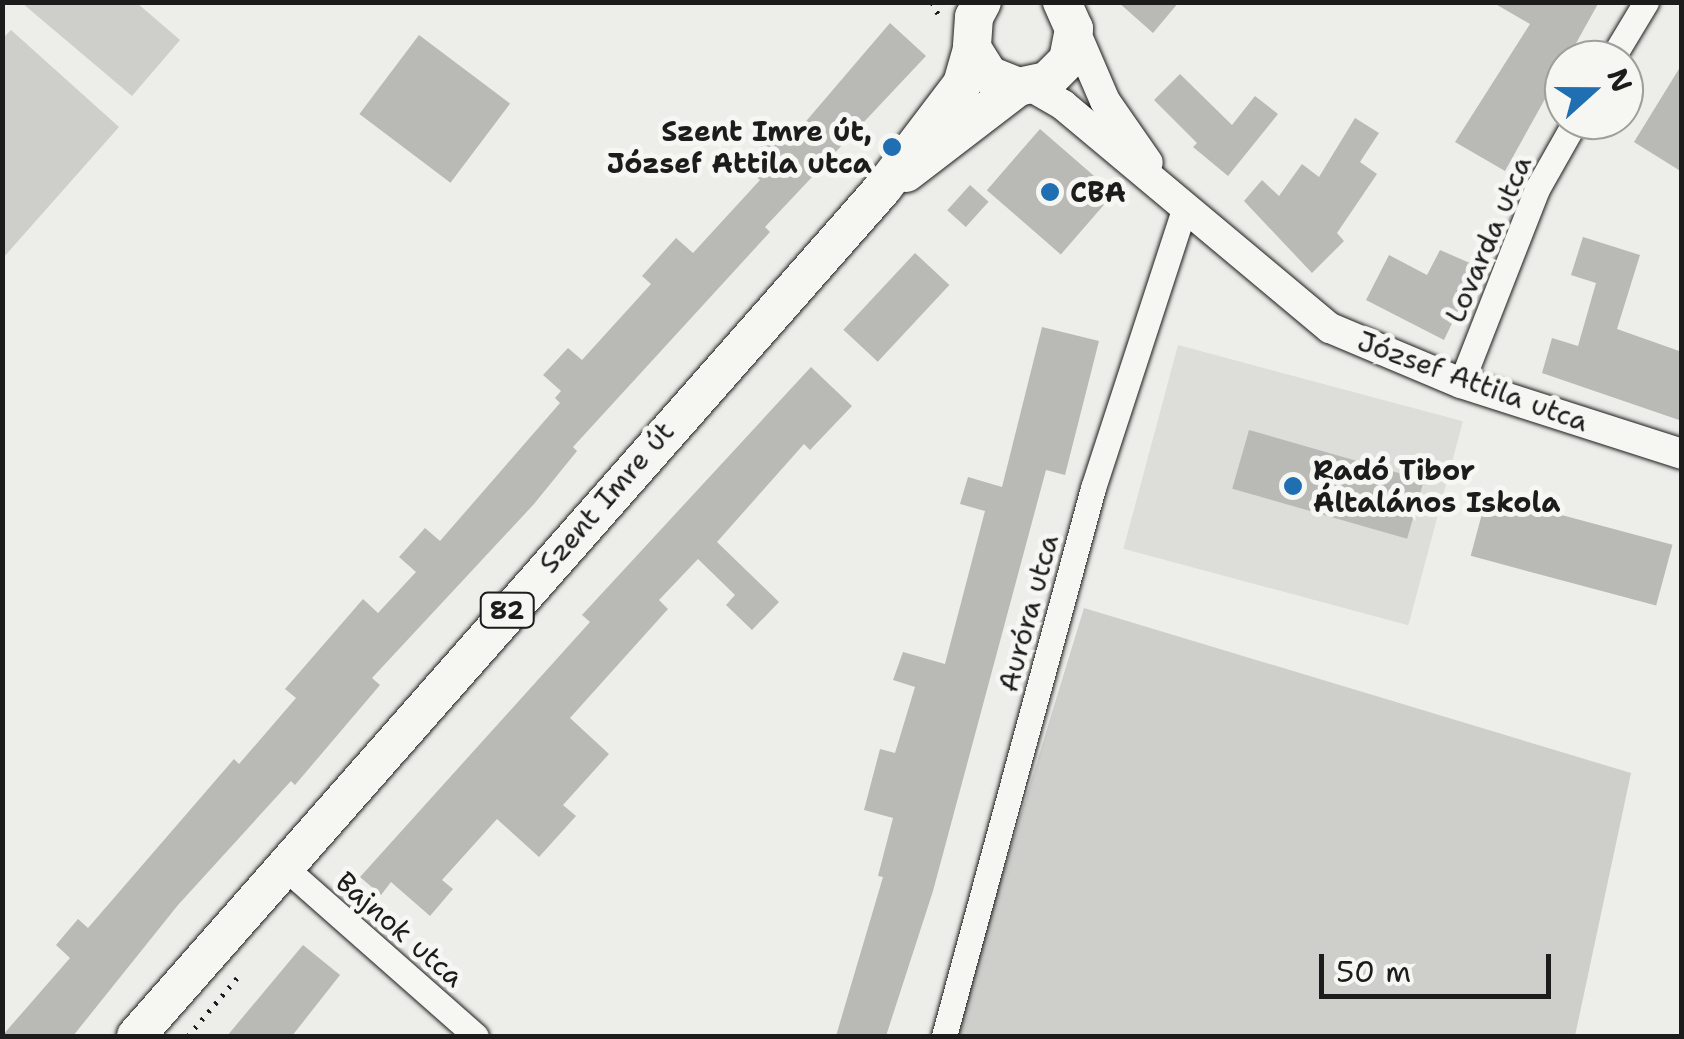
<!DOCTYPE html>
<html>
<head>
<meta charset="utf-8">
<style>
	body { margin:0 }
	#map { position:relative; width:1684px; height:1039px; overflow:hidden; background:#edede9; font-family:"Shantell Sans",sans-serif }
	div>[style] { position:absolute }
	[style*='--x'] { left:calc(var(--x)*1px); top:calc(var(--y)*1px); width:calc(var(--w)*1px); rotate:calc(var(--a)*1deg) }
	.built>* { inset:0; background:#ddddda; transform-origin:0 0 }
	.green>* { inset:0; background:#cececb }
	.building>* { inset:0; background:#b9b9b6; transform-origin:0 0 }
	.path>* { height:5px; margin-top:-2.5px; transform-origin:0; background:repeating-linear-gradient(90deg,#1c1c1c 0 2.5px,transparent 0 10.5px) }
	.roads { filter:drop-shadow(0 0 2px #1c1c1c) drop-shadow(0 0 2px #1c1c1c) }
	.minor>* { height:25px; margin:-12.5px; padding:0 12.5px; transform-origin:12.5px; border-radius:12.5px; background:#f6f6f2 }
	.tertiary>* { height:30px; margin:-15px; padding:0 15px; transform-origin:15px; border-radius:15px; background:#f6f6f2 }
	.primary>* { height:38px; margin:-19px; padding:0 19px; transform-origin:19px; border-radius:19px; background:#f6f6f2 }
	.dots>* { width:28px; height:28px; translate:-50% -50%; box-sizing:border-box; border:5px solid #f6f6f2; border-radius:50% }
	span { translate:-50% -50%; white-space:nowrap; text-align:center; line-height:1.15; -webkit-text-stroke:10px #f6f6f2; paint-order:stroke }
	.shield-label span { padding:2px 8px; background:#f6f6f2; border:2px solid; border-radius:8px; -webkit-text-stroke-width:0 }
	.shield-label { font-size:25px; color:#1c1c1c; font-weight:700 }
	.poi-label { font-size:28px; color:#1c1c1c; font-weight:700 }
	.right { translate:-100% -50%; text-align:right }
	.left { translate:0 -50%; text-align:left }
	.street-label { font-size:28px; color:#1c1c1c }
	.frame { position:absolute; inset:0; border:5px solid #1c1c1c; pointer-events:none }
	.north { position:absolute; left:1544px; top:40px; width:100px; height:100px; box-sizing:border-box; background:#f6f6f2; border:2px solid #9f9f9c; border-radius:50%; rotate:69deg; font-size:28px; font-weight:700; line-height:40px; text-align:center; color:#1c1c1c }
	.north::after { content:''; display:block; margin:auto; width:35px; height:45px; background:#1f6fb2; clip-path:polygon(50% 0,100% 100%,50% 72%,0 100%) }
	.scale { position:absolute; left:1319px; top:954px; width:232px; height:45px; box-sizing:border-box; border:5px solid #1c1c1c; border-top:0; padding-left:12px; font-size:30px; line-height:35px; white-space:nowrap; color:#1c1c1c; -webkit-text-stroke:8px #f6f6f2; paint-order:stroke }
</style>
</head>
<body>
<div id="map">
	<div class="built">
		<i style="left:1178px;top:345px;width:295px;height:211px;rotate:15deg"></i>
	</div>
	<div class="green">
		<i style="clip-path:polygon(22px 3px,137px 3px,180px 40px,132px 96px)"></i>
		<i style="clip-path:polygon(11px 30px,119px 127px,3px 258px,2px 39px)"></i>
		<i style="clip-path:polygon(1084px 608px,1631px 773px,1575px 1036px,953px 1036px)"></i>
	</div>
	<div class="building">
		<i style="clip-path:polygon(1118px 2px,1179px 2px,1153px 33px)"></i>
		<i style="clip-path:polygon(1492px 2px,1599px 2px,1505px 171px,1455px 142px,1530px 24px)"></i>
		<i style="clip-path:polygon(890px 23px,926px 56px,765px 227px,770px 232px,573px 447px,577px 451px,534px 504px,372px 678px,380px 685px,295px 785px,291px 781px,178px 905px,73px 1036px,2px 1036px,70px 958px,56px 945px,78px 919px,88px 928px,234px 759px,239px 764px,296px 698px,285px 689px,363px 599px,378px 613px,416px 572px,399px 557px,425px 528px,440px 541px,560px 403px,555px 398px,561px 391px,543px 375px,568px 348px,582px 360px,651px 284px,642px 276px,676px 238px,693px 253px,760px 180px,753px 174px,770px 155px,752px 138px,769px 121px,790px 140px)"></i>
		<i style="left:419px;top:35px;width:114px;height:99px;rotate:37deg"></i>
		<i style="clip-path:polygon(1682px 64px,1682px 172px,1634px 142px)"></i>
		<i style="clip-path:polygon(1180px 74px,1232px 125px,1255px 96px,1278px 114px,1228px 176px,1193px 147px,1197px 143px,1154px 100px)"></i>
		<i style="clip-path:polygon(1355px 118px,1379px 133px,1360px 162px,1377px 174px,1337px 233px,1344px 241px,1312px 273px,1244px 201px,1262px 180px,1279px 196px,1302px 164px,1319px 177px)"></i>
		<i style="left:1040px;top:129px;width:98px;height:81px;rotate:41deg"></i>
		<i style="left:970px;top:185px;width:25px;height:34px;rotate:42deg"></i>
		<i style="clip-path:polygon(1583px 237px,1640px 255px,1617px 329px,1682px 352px,1682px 421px,1542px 373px,1552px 338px,1578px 346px,1596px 283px,1571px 275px)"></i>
		<i style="clip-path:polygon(1440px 250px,1479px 267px,1444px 340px,1366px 300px,1389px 255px,1427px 275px)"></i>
		<i style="left:915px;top:253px;width:47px;height:105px;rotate:43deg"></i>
		<i style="clip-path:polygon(1042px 327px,1099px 341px,1065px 475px,1046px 470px,933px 891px,886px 1036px,836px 1036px,883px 877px,878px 876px,893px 818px,864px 810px,880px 749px,895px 753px,915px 687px,893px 680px,903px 652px,945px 664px,985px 511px,960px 504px,968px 477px,1002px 487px)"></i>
		<i style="clip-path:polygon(811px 367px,852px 406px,810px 450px,804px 444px,717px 542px,779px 602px,752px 630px,726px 605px,735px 595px,698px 559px,659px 600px,668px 609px,570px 718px,609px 754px,563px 805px,576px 816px,539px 857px,497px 819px,442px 880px,453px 889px,430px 916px,391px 882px,381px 895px,360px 877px,590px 622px,582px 615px)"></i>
		<i style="left:1249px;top:430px;width:182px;height:61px;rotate:16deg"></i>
		<i style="left:1487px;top:495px;width:192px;height:63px;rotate:15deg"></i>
		<i style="clip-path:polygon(303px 945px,340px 975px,292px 1036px,227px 1036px)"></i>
	</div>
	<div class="path">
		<i style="--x:932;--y:2;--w:13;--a:63"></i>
		<i style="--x:188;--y:1036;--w:76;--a:-49.8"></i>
	</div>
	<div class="roads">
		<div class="minor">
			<i style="--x:1611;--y:60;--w:68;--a:-58.9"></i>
			<i style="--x:1461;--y:383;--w:208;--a:-68.6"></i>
			<i style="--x:1537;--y:189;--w:79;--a:-60.5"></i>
			<i style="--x:283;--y:866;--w:257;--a:41.4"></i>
			<i style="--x:944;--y:1036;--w:568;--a:-74.79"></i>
			<i style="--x:1093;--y:488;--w:293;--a:-71.9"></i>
		</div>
		<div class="tertiary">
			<i style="--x:1074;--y:29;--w:78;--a:66.7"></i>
			<i style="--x:1105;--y:101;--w:75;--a:55.3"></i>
			<i style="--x:1032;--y:87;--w:36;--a:30"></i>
			<i style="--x:1063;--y:105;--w:348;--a:39.9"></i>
			<i style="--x:1330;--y:328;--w:142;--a:22.8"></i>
			<i style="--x:1461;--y:383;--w:232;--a:17.8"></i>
		</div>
		<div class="primary">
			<i style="--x:982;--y:2;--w:17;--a:118"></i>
			<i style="--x:974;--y:17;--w:31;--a:94"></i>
			<i style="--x:972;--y:48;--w:32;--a:58"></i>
			<i style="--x:989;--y:75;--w:31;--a:22"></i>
			<i style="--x:1018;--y:87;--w:30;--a:-12"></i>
			<i style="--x:1047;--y:81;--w:30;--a:-45"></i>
			<i style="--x:1068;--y:60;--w:32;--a:-79"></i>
			<i style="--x:1074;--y:29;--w:30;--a:-114"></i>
			<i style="--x:906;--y:173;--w:141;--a:-37.5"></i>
			<i style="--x:136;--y:1036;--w:1130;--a:-48.62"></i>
			<i style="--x:883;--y:188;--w:131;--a:-52.8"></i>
			<i style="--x:962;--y:84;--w:37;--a:-74"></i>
		</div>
	</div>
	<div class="dots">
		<i style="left:892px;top:147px;background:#1f6fb2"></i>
		<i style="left:1050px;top:192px;background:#1f6fb2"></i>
		<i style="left:1293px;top:486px;background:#1f6fb2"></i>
	</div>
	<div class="shield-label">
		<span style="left:507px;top:610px">82</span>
	</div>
	<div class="poi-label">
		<span class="right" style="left:872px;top:147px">Szent Imre út,<br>József Attila utca</span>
		<span class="left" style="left:1070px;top:192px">CBA</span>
		<span class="left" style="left:1313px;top:486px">Radó Tibor<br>Általános Iskola</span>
	</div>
	<div class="street-label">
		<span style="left:1488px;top:239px;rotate:-67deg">Lovarda utca</span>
		<span style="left:1473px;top:381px;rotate:20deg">József Attila utca</span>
		<span style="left:606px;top:497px;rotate:-49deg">Szent Imre út</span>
		<span style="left:1028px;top:613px;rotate:-75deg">Auróra utca</span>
		<span style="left:400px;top:929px;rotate:41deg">Bajnok utca</span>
	</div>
	<div class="frame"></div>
	<div class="north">N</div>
	<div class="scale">50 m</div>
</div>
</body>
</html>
